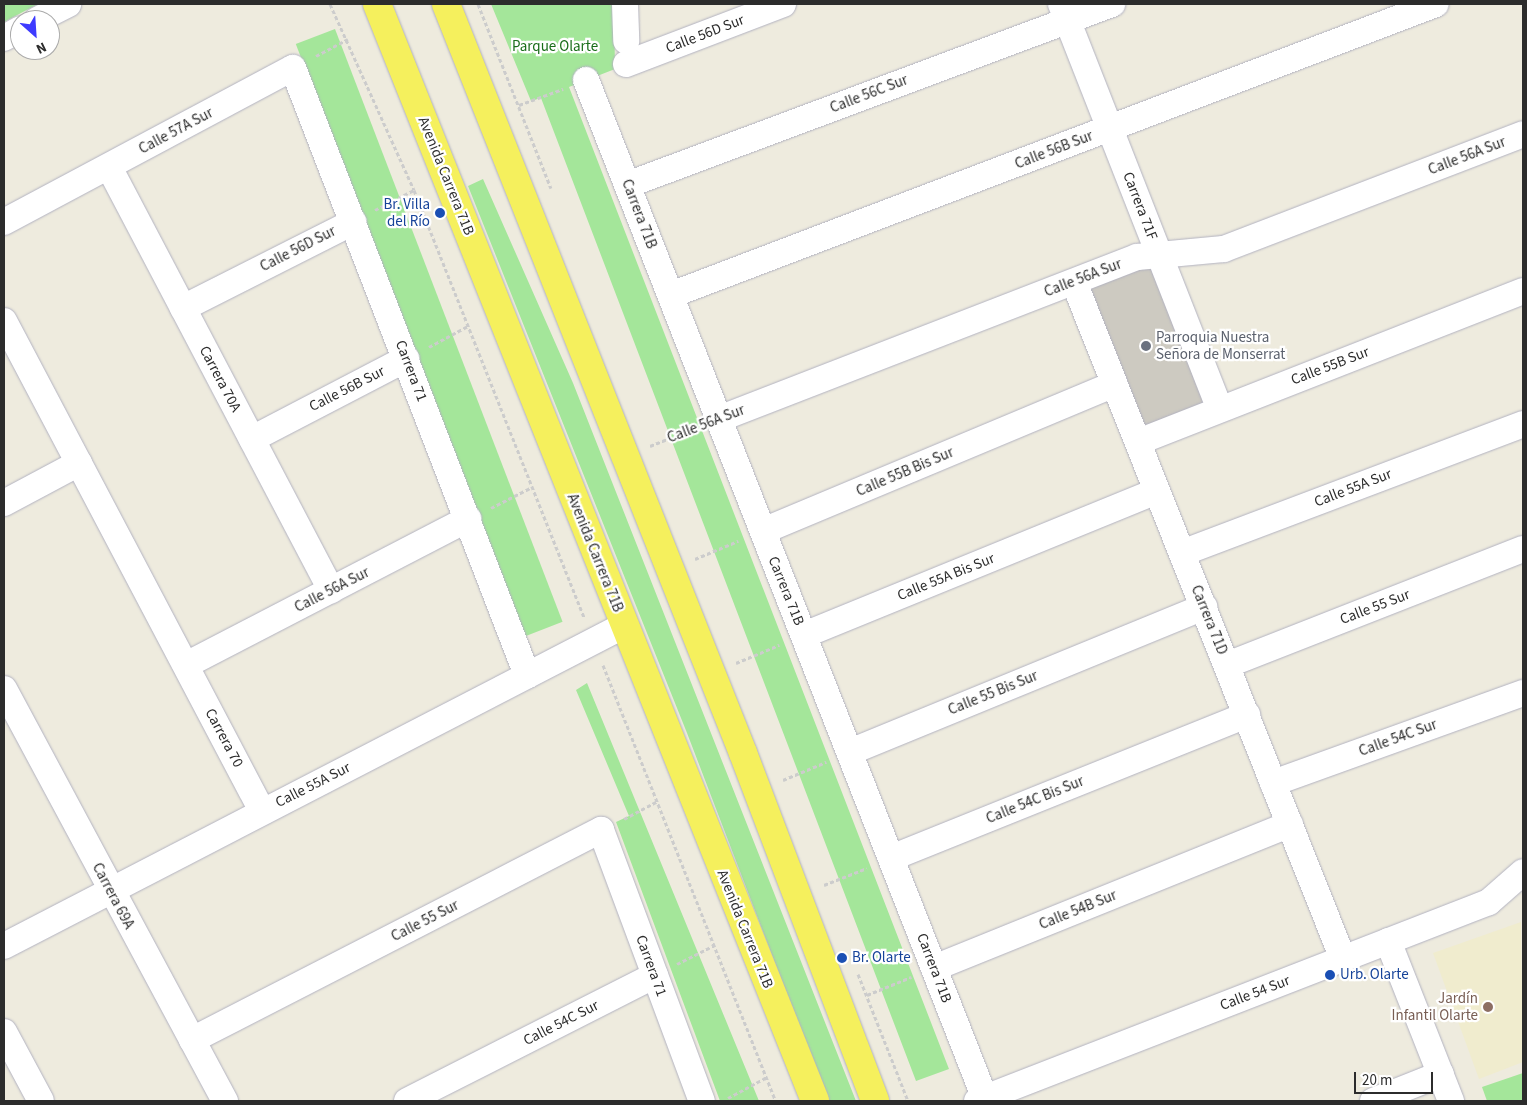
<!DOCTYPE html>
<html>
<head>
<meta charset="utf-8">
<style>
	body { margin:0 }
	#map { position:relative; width:1527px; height:1105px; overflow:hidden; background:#eeebde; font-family:"Source Sans 3",sans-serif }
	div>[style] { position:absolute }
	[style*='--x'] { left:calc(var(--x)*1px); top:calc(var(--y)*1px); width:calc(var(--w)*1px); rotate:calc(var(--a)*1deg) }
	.education>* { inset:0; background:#f0ecce }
	.green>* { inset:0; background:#a4e69a; transform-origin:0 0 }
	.building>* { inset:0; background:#cdcac1; transform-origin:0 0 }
	.path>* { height:3px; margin-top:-1.5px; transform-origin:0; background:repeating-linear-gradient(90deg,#ccc 0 4px,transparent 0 6.5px) }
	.roads { filter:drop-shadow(0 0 1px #b2b2c0) drop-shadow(0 0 1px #b2b2c0) }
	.minor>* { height:26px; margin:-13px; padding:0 13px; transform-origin:13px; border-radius:13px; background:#fff }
	.major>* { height:28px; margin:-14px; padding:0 14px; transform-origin:14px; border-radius:14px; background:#f5f05d }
	.dots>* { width:14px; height:14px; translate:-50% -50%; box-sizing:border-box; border:2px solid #fff; border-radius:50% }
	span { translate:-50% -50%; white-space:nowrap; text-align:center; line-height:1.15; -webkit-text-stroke:4.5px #fff; paint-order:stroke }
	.street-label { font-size:15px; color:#2c2c2c }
	.park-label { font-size:15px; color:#196d19 }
	.transit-label { font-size:15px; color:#164399 }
	.right { translate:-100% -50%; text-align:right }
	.left { translate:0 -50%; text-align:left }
	.worship-label { font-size:15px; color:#5b616d }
	.education-label { font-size:15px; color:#785e54 }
	.frame { position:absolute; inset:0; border:5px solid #2c2c2c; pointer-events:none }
	.north { position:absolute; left:10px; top:10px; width:50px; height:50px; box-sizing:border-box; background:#fff; border:1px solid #ababab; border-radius:50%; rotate:154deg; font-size:14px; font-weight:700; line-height:20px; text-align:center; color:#2c2c2c }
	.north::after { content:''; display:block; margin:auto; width:18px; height:22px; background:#3e3bff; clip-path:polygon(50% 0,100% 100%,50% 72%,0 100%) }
	.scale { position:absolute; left:1354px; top:1072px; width:79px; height:22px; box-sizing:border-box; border:2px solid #2c2c2c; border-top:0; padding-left:6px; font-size:15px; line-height:18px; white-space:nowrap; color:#2c2c2c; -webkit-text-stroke:4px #fff; paint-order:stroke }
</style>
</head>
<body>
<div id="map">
	<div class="education">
		<i style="clip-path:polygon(1521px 922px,1523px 1062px,1479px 1079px,1433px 953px)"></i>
	</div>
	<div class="green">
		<i style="clip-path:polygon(4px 4px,38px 4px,4px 22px)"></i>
		<i style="clip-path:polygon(491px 4px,614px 4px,615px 69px,569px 87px,949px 1069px,916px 1081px,541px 98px,531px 101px)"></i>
		<i style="left:335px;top:29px;width:635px;height:42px;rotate:69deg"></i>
		<i style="clip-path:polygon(483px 179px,573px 383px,856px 1101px,828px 1101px,819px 1078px,687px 733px,468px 186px)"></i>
		<i style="clip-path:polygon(587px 683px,759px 1101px,720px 1101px,616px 822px,629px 816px,576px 690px)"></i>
		<i style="clip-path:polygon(1523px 1073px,1523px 1101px,1487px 1101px,1482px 1087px)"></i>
	</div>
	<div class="building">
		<i style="left:1150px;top:264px;width:149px;height:69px;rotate:68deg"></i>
	</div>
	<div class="path">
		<i style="--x:330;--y:4;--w:204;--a:65.7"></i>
		<i style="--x:414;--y:190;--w:460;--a:68.3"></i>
		<i style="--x:478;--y:4;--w:198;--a:68.4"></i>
		<i style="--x:316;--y:56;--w:36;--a:-28"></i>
		<i style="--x:519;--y:105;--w:47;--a:-20"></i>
		<i style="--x:375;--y:210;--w:44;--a:-27.1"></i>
		<i style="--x:429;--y:347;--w:44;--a:-28.3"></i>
		<i style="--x:650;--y:446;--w:48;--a:-21.8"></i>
		<i style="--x:491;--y:508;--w:46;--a:-27.1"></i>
		<i style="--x:695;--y:559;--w:47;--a:-22.7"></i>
		<i style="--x:736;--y:663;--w:47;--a:-22.7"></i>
		<i style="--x:603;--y:665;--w:469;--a:68.4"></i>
		<i style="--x:783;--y:780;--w:47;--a:-22.7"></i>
		<i style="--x:624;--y:819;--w:38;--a:-28"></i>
		<i style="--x:824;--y:885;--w:46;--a:-21.6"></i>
		<i style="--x:677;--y:964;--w:42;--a:-26.6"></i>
		<i style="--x:858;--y:974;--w:136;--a:68.5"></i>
		<i style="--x:867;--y:995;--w:48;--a:-22.2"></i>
		<i style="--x:728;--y:1098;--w:44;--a:-28.3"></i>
	</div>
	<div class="roads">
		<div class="minor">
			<i style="--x:625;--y:4;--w:37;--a:88"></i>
			<i style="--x:1061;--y:4;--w:435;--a:68.6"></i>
			<i style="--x:37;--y:20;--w:35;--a:-27"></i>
			<i style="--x:4;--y:38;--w:18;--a:-29"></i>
			<i style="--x:626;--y:64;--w:168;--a:-20.9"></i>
			<i style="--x:586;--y:80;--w:1097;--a:68.61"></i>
			<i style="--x:109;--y:167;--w:478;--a:62.3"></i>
			<i style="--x:627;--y:185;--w:518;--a:-20.47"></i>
			<i style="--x:4;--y:222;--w:327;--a:-28.1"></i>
			<i style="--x:293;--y:68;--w:651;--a:68.92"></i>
			<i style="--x:1074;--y:282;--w:728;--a:68.33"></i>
			<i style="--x:671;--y:295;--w:818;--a:-20.83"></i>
			<i style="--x:183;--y:308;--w:191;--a:-26.8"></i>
			<i style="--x:4;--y:321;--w:554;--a:62.23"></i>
			<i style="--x:719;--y:419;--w:448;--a:-21.2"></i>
			<i style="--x:1137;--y:257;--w:87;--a:-5.3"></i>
			<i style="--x:1224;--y:249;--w:320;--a:-21"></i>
			<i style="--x:252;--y:439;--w:174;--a:-27.5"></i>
			<i style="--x:1138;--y:442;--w:414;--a:-21.4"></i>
			<i style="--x:4;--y:503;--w:85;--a:-28.1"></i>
			<i style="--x:763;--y:531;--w:381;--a:-22.7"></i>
			<i style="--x:1182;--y:553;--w:365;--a:-20.7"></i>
			<i style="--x:804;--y:635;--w:381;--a:-22.2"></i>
			<i style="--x:186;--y:665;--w:318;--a:-27.4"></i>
			<i style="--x:1227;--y:665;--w:318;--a:-21.4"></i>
			<i style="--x:4;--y:689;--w:468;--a:61.8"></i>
			<i style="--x:850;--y:752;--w:383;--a:-22.3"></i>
			<i style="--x:1273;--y:783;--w:266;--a:-19.8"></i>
			<i style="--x:891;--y:858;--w:384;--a:-21.9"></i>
			<i style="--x:1388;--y:941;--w:172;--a:68.5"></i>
			<i style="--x:4;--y:946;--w:697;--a:-27.34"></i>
			<i style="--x:934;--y:968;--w:384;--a:-22"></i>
			<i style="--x:4;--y:1032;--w:78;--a:61.8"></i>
			<i style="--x:192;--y:1040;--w:460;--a:-27.2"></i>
			<i style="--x:601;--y:830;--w:289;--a:69.6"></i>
			<i style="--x:407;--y:1101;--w:278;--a:-26.9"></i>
			<i style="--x:977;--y:1101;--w:549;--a:-21.24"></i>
			<i style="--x:1489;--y:902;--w:45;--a:-41.4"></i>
			<i style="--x:1373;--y:1101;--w:73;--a:-21.7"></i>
		</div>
		<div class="major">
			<i style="--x:377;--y:4;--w:1181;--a:68.23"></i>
			<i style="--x:446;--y:4;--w:806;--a:68.37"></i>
			<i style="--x:743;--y:753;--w:372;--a:69.2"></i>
		</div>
	</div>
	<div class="dots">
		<i style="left:440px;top:213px;background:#1a4fb4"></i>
		<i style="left:1146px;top:346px;background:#6b7280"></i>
		<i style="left:842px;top:958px;background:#1a4fb4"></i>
		<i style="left:1330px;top:975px;background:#1a4fb4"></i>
		<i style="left:1488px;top:1007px;background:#8d6e63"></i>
	</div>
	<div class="street-label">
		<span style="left:705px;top:34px;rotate:-21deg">Calle 56D Sur</span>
		<span style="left:869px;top:94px;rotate:-21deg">Calle 56C Sur</span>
		<span style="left:176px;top:131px;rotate:-28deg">Calle 57A Sur</span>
		<span style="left:1054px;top:150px;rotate:-21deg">Calle 56B Sur</span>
		<span style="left:1467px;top:156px;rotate:-21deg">Calle 56A Sur</span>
		<span style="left:446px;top:176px;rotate:68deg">Avenida Carrera 71B</span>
		<span style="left:1140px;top:206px;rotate:69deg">Carrera 71F</span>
		<span style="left:639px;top:214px;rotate:69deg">Carrera 71B</span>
		<span style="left:298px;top:249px;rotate:-27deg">Calle 56D Sur</span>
		<span style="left:1083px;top:278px;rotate:-21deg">Calle 56A Sur</span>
		<span style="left:1330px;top:366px;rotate:-21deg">Calle 55B Sur</span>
		<span style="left:411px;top:371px;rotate:69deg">Carrera 71</span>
		<span style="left:220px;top:379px;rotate:62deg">Carrera 70A</span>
		<span style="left:347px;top:389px;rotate:-27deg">Calle 56B Sur</span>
		<span style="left:706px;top:424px;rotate:-21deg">Calle 56A Sur</span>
		<span style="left:905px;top:472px;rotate:-23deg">Calle 55B Bis Sur</span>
		<span style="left:1353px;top:488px;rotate:-21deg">Calle 55A Sur</span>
		<span style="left:595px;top:553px;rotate:68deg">Avenida Carrera 71B</span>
		<span style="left:946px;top:577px;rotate:-22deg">Calle 55A Bis Sur</span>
		<span style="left:332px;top:590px;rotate:-27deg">Calle 56A Sur</span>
		<span style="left:786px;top:591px;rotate:68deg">Carrera 71B</span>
		<span style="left:1375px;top:607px;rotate:-21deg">Calle 55 Sur</span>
		<span style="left:1209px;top:620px;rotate:68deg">Carrera 71D</span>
		<span style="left:993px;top:693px;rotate:-22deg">Calle 55 Bis Sur</span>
		<span style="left:224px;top:738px;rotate:62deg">Carrera 70</span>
		<span style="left:1398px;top:738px;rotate:-20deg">Calle 54C Sur</span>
		<span style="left:313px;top:785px;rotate:-27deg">Calle 55A Sur</span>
		<span style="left:1035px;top:800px;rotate:-22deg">Calle 54C Bis Sur</span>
		<span style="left:113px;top:896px;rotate:62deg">Carrera 69A</span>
		<span style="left:1078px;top:910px;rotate:-22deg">Calle 54B Sur</span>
		<span style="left:425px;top:921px;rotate:-27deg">Calle 55 Sur</span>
		<span style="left:745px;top:929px;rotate:68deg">Avenida Carrera 71B</span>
		<span style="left:651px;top:966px;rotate:70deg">Carrera 71</span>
		<span style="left:934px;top:968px;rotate:69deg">Carrera 71B</span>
		<span style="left:1255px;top:993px;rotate:-21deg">Calle 54 Sur</span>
		<span style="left:561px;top:1023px;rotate:-27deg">Calle 54C Sur</span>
	</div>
	<div class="park-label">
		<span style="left:555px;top:47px">Parque Olarte</span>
	</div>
	<div class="transit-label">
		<span class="right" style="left:430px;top:213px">Br. Villa<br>del Río</span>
		<span class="left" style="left:852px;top:958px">Br. Olarte</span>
		<span class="left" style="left:1340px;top:975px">Urb. Olarte</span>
	</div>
	<div class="worship-label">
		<span class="left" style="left:1156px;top:346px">Parroquia Nuestra<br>Señora de Monserrat</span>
	</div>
	<div class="education-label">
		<span class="right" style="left:1478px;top:1007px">Jardín<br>Infantil Olarte</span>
	</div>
	<div class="frame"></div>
	<div class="north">N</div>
	<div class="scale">20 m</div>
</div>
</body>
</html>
